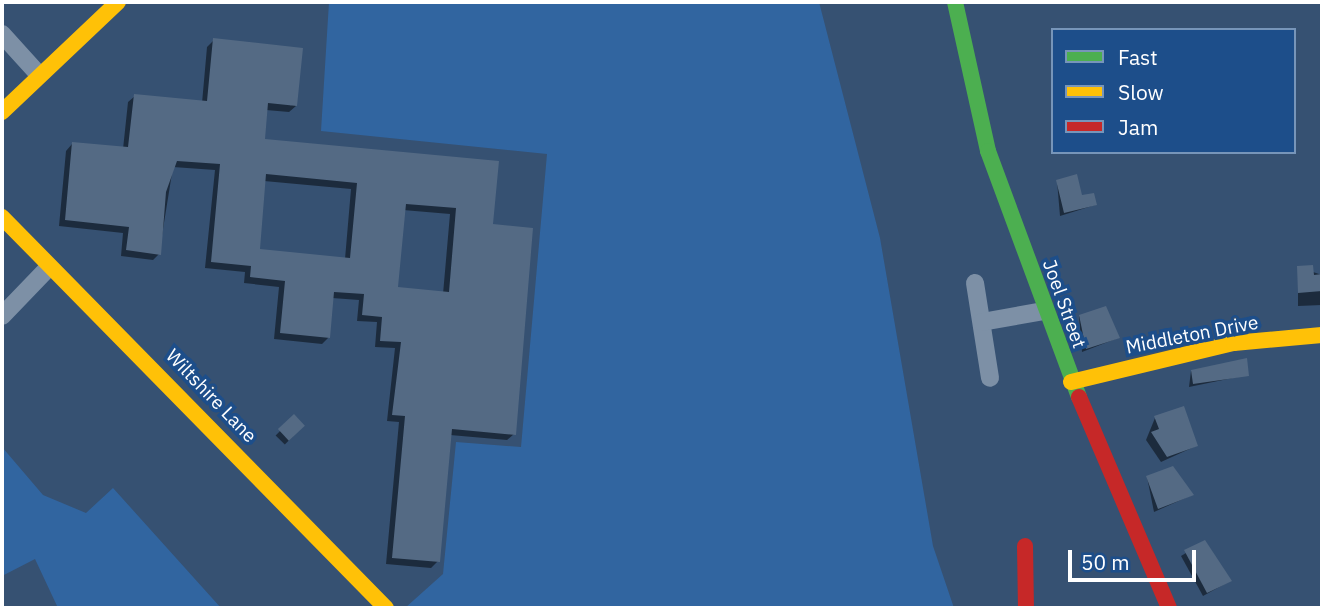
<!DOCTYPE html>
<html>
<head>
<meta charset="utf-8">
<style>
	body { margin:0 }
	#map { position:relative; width:1324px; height:610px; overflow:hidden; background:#365172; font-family:"IBM Plex Sans",sans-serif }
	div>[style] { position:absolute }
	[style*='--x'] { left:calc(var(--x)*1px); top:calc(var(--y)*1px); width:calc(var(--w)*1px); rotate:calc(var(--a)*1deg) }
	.green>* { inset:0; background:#3165a0 }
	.shadow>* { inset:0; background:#0007; transform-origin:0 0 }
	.building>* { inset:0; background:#546a84; transform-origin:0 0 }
	.street>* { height:18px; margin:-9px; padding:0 9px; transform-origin:9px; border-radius:9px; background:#7d90a6 }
	.fast>* { height:16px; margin:-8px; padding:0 8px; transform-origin:8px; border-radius:8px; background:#4caf50 }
	.slow>* { height:16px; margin:-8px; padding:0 8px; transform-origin:8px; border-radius:8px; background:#ffc107 }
	.jam>* { height:16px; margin:-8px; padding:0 8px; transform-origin:8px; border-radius:8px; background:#c62828 }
	span { translate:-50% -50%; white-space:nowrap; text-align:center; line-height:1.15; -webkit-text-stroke:7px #1d4e8a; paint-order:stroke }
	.street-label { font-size:19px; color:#fff }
	.frame { position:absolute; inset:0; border:4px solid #fff; pointer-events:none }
	.legend { position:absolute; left:1051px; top:28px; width:245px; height:126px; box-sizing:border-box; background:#1d4e8a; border:2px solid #7795b9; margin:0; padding:9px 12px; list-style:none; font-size:21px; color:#fff }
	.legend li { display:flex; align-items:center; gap:14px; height:35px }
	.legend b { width:35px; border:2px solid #7795b9 }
	.scale { position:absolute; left:1068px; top:550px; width:128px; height:32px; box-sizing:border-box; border:4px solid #fff; border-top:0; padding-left:9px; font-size:21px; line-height:24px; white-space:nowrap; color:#fff; -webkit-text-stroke:5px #1d4e8a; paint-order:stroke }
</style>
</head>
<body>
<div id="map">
	<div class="green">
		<i style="clip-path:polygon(329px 2px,819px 2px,880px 238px,933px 546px,954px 608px,405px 608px,443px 574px,456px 442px,521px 447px,547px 154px,321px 131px)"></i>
		<i style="clip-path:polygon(2px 447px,43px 495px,86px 513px,113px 488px,221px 608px,58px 608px,35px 559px,2px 576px)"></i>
	</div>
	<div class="shadow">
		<i style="clip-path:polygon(evenodd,214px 40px,296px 106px,289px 112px,266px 110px,263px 141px,497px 163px,491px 225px,514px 434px,507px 440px,450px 435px,438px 561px,431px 568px,386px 564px,399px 422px,387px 421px,395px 348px,375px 347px,377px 322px,357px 321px,359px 300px,332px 298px,329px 337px,322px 344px,274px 339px,279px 287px,244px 283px,245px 272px,205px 268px,215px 170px,173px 167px,159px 254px,153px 260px,121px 256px,123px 233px,59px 226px,66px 151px,72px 144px,123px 149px,128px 102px,135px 96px,202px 103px,207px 47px,214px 40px,264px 181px,351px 189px,345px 259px,258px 250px,264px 181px,214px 40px,403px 210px,450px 214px,443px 294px,396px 289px,403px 210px)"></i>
		<i style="clip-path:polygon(1057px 181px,1095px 205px,1060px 216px)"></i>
		<i style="clip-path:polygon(1298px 267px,1322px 275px,1322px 305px,1298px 306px)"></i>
		<i style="clip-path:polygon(1079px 316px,1118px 338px,1082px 352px)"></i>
		<i style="clip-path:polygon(1191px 371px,1247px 375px,1189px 387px)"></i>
		<i style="left:294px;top:417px;width:13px;height:26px;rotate:45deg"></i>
		<i style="clip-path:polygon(1155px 418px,1196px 446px,1161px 462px,1146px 440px)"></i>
		<i style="clip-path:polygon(1147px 477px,1192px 495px,1154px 512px)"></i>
		<i style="clip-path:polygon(1204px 542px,1230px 581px,1203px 596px,1181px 556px)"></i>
	</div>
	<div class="building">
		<i style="clip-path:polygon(evenodd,213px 38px,303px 48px,297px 106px,268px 103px,265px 139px,499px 161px,493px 224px,533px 228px,516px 435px,452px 429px,440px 562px,392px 558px,405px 416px,392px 415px,401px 342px,380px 341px,382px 317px,362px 315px,364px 294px,334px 292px,330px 338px,280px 333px,285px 281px,250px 277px,251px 266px,211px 262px,220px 164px,177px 161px,166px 192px,161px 255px,126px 250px,129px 227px,65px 220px,72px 142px,128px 147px,134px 94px,207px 101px,213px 38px,266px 174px,357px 183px,350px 258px,260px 249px,266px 174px,213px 38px,406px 204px,456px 208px,449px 292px,398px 287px,406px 204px)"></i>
		<i style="clip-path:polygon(1077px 174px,1082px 195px,1094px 193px,1097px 205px,1064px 213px,1056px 180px)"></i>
		<i style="clip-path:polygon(1313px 265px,1314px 275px,1322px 274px,1322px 291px,1298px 293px,1297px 266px)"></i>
		<i style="clip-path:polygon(1106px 306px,1120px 338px,1086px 349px,1079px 315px)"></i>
		<i style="clip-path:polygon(1247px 358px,1249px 376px,1193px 384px,1191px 370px)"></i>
		<i style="clip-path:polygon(1184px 406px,1198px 446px,1167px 457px,1151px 432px,1159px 429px,1154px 416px)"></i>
		<i style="left:294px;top:414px;width:16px;height:22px;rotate:47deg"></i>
		<i style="clip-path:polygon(1173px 466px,1194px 495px,1158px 509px,1146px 476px)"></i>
		<i style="clip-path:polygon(1205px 540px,1232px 581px,1207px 593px,1184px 550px)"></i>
	</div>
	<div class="street">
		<i style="--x:2;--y:34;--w:55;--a:47.9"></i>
		<i style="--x:975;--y:283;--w:96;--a:81"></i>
		<i style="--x:2;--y:316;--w:68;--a:-46.2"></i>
		<i style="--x:982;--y:322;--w:62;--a:-10.2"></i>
	</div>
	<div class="fast">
		<i style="--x:955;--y:2;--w:153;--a:77.5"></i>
		<i style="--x:988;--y:151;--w:262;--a:69.7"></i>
	</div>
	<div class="slow">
		<i style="--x:2;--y:112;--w:160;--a:-43.5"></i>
		<i style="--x:2;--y:217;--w:548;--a:45.52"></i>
		<i style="--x:1071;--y:382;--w:168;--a:-13.5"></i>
		<i style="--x:1234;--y:343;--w:88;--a:-5.2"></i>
	</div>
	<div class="jam">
		<i style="--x:1079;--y:397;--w:229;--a:66.9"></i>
		<i style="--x:1025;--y:546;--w:62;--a:89.1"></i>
	</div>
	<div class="street-label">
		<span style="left:1064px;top:304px;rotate:70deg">Joel Street</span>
		<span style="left:1192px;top:335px;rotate:-11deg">Middleton Drive</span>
		<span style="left:211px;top:396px;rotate:46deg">Wiltshire Lane</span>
	</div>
	<div class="frame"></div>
	<ul class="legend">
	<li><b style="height:9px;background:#4caf50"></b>Fast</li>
	<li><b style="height:9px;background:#ffc107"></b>Slow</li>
	<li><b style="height:9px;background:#c62828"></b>Jam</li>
	</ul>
	<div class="scale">50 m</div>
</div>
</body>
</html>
